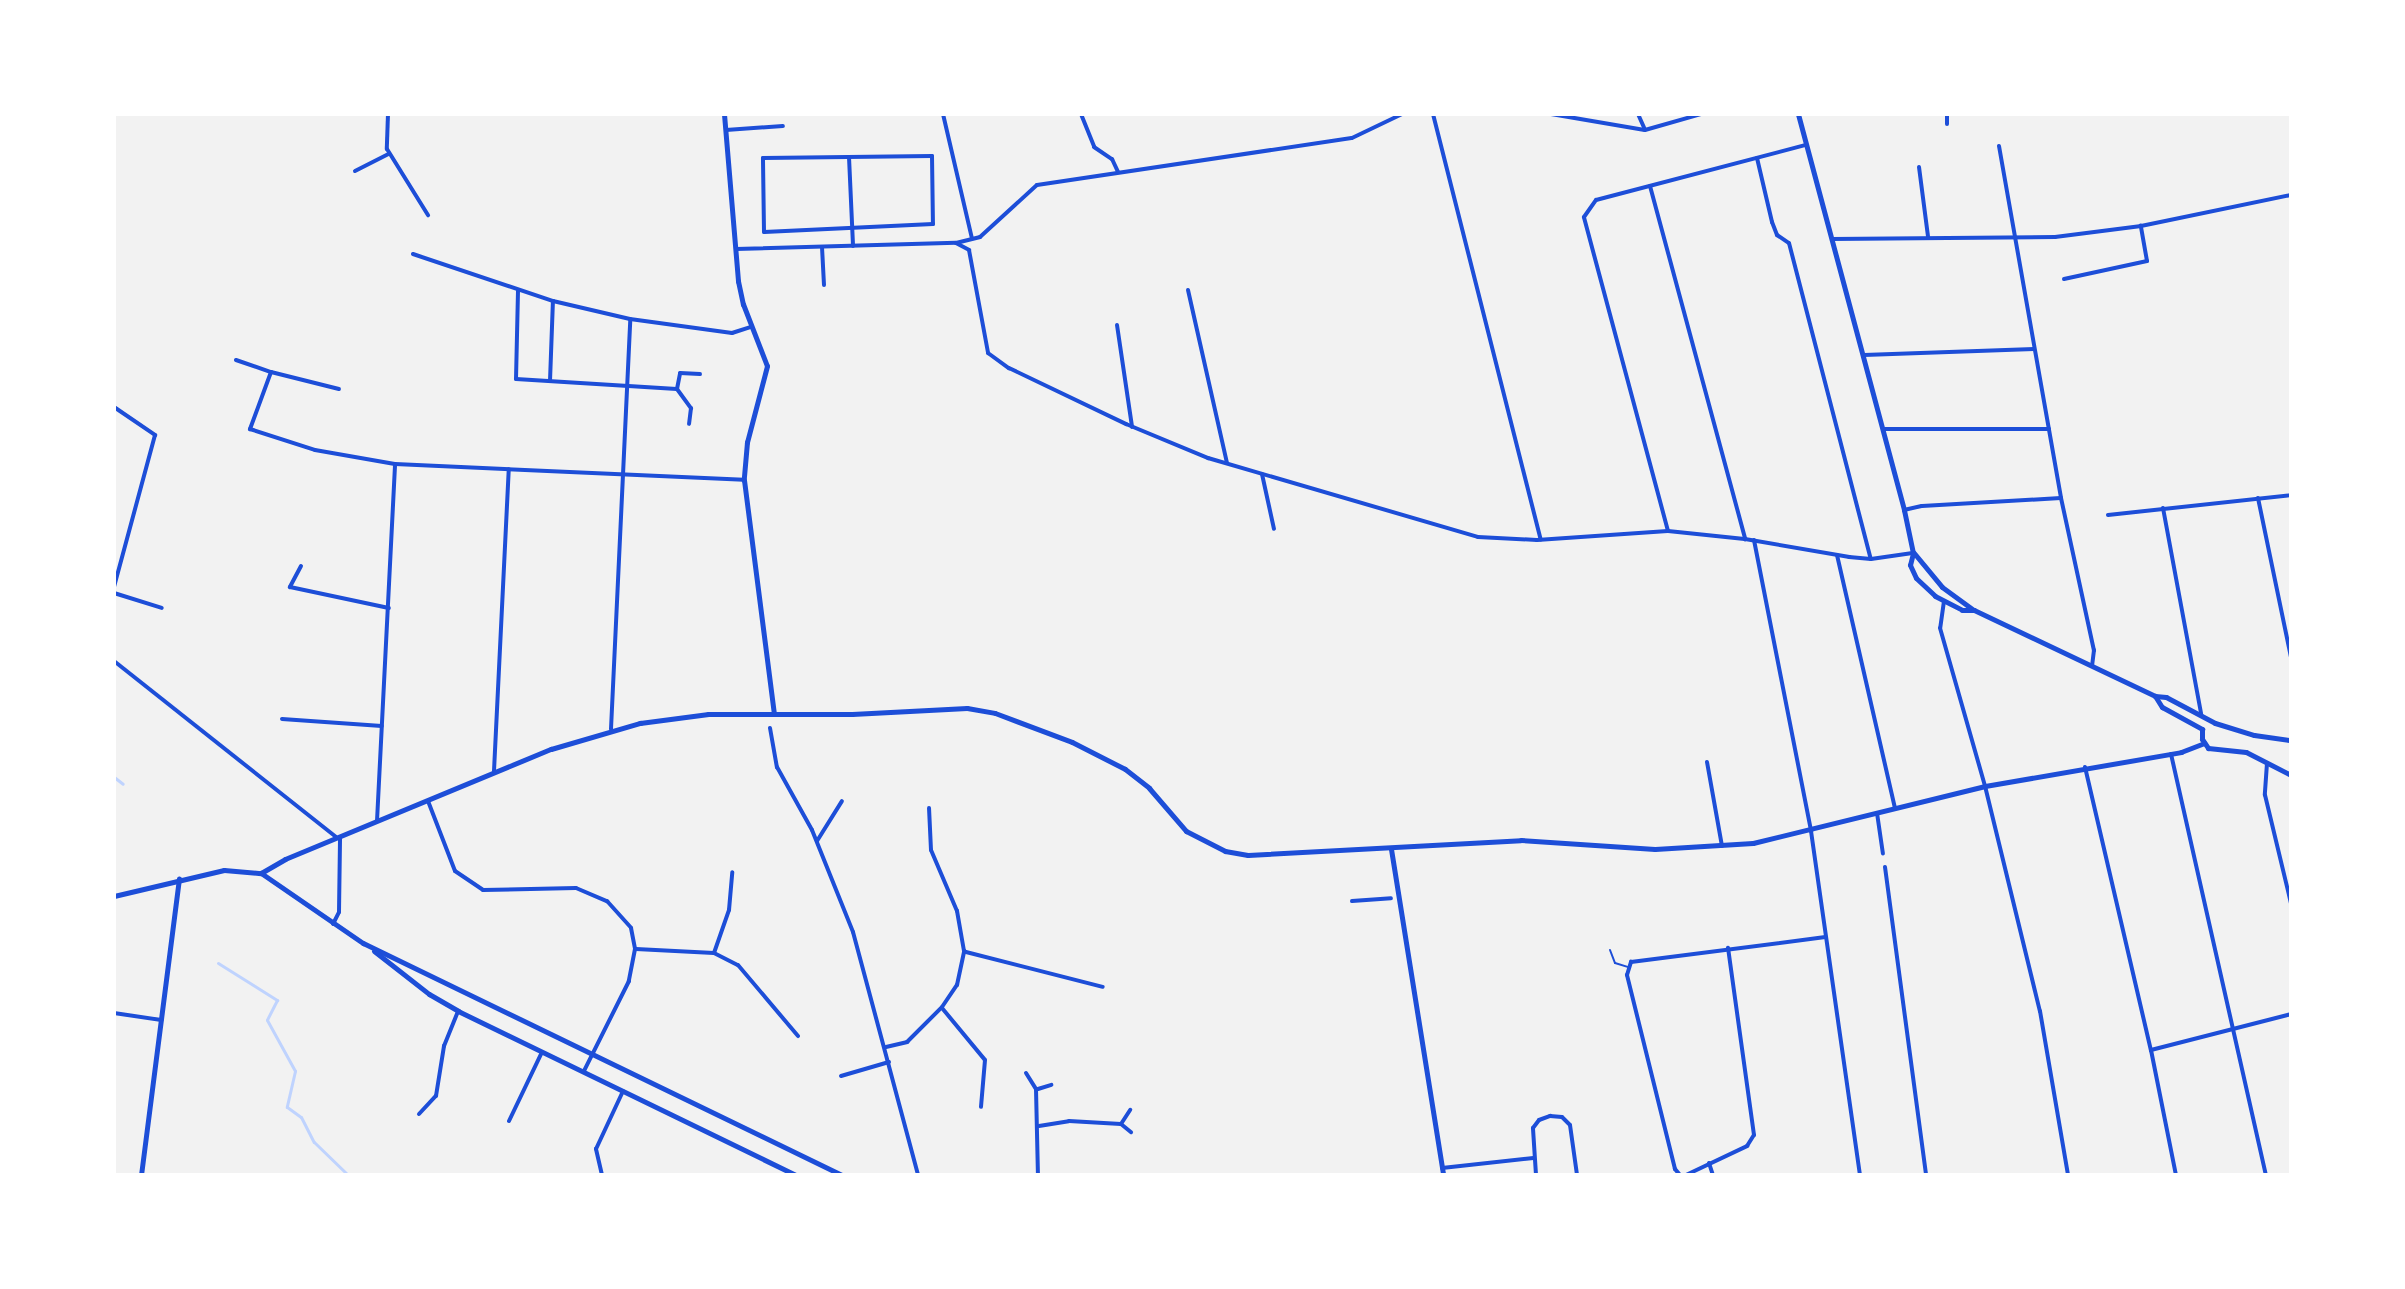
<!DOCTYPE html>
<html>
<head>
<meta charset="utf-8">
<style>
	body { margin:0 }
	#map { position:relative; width:2405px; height:1289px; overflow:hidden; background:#f2f2f2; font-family:Karla,sans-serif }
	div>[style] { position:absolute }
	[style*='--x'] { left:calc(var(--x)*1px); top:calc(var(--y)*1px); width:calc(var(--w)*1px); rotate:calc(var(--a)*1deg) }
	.stream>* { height:3px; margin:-1.5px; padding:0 1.5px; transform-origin:1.5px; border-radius:1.5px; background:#bfd3fe }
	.service>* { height:2px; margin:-1px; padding:0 1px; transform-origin:1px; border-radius:1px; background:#1d4ed8 }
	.minor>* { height:4px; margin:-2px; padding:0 2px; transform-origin:2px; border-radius:2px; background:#1d4ed8 }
	.tertiary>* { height:5px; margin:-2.5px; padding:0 2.5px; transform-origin:2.5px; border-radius:2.5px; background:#1d4ed8 }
	.secondary>* { height:5px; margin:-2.5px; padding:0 2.5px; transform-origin:2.5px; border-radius:2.5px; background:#1d4ed8 }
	span { translate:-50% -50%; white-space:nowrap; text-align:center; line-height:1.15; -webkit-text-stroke:7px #fff; paint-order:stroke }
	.frame { position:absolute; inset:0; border:116px solid #fff; pointer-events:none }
</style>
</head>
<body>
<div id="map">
	<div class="stream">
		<i style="--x:114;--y:777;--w:11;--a:38"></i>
		<i style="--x:218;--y:963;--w:70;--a:32.1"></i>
		<i style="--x:277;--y:1000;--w:22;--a:117"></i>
		<i style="--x:267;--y:1020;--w:58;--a:61.2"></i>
		<i style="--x:295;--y:1071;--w:37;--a:103"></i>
		<i style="--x:287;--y:1107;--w:17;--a:36"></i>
		<i style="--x:301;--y:1117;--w:28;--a:63"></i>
		<i style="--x:314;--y:1142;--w:47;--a:44.1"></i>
	</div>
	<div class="service">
		<i style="--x:1610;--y:950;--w:14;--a:69"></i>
		<i style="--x:1615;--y:963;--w:14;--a:17"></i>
	</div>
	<div class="minor">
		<i style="--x:388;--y:114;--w:35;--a:92"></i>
		<i style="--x:387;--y:149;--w:78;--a:58.2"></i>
		<i style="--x:943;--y:114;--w:128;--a:76.9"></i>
		<i style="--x:1081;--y:114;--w:35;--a:68"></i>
		<i style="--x:1094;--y:147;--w:22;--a:34"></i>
		<i style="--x:1112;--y:159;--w:14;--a:65"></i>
		<i style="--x:1433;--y:114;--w:439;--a:75.8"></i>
		<i style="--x:1551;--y:114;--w:95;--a:9.7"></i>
		<i style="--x:1645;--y:130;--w:58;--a:-15.9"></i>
		<i style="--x:1638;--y:114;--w:17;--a:66"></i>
		<i style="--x:1947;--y:114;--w:10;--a:90"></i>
		<i style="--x:726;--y:130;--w:57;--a:-4"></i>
		<i style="--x:1999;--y:146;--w:357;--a:80"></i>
		<i style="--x:2061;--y:498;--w:156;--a:77.8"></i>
		<i style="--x:2094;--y:650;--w:16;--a:97"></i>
		<i style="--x:932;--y:156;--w:68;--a:89.2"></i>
		<i style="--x:933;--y:224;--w:169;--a:177.3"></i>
		<i style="--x:764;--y:232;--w:74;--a:-90.8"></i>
		<i style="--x:763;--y:158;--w:169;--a:-0.7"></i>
		<i style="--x:849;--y:157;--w:89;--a:87.4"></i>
		<i style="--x:1757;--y:158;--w:66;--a:76.8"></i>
		<i style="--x:1772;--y:222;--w:14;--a:69"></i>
		<i style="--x:1777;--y:235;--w:14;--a:34"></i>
		<i style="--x:1789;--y:243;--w:326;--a:75.5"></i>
		<i style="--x:1919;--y:167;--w:70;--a:82.6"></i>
		<i style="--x:355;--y:171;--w:37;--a:-27"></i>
		<i style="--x:1650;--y:186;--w:366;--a:74.9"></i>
		<i style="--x:1832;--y:239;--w:223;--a:-0.5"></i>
		<i style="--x:2055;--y:237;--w:87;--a:-7.3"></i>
		<i style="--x:2141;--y:226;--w:153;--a:-11.7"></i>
		<i style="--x:956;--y:243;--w:15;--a:28"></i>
		<i style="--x:969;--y:250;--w:105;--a:79.5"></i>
		<i style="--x:988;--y:353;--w:26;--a:36"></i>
		<i style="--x:1009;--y:368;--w:130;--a:25.6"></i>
		<i style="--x:1126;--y:424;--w:89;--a:22.5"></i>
		<i style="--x:1208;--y:458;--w:281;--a:16.3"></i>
		<i style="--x:1478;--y:537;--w:59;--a:2.9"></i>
		<i style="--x:1537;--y:540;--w:131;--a:-3.9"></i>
		<i style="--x:1668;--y:531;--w:77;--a:5.9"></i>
		<i style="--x:1745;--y:539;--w:106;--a:9.8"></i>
		<i style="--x:1849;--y:557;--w:22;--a:5"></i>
		<i style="--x:1871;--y:559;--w:42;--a:-8.1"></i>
		<i style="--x:822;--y:247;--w:38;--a:87"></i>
		<i style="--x:736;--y:249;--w:220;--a:-1.6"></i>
		<i style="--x:956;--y:243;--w:25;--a:-14"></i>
		<i style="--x:980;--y:237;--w:77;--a:-42.4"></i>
		<i style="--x:1037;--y:185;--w:318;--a:-8.5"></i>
		<i style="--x:1352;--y:138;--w:55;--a:-25.6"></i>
		<i style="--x:413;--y:254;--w:148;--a:18.6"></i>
		<i style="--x:553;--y:301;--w:79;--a:13.2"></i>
		<i style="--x:630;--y:319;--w:103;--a:7.8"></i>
		<i style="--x:732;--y:333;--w:20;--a:-18"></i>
		<i style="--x:2064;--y:279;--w:85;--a:-12.2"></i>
		<i style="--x:2147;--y:261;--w:36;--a:-100"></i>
		<i style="--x:1188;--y:290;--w:177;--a:77.3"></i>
		<i style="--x:518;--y:291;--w:88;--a:91.3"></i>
		<i style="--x:516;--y:379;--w:161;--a:3.6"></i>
		<i style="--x:677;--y:389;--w:16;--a:-79"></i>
		<i style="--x:680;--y:373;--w:20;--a:3"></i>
		<i style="--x:1117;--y:325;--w:103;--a:81.6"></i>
		<i style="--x:1864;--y:355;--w:170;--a:-2"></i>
		<i style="--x:236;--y:360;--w:37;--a:19"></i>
		<i style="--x:271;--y:372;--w:61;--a:110.2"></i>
		<i style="--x:250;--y:429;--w:68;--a:17.9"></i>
		<i style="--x:315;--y:450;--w:81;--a:9.9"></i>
		<i style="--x:395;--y:464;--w:349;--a:2.6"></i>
		<i style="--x:271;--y:372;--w:70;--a:14"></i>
		<i style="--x:550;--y:381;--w:80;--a:-87.9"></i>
		<i style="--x:677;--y:389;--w:24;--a:54"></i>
		<i style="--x:691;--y:408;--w:16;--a:97"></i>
		<i style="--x:114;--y:407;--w:50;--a:34.3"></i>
		<i style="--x:155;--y:435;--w:157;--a:105.1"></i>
		<i style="--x:1884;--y:429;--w:165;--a:0"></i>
		<i style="--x:1262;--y:474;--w:56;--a:77.7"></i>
		<i style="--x:2258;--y:498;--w:162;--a:78.3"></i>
		<i style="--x:2163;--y:508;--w:209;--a:79.5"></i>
		<i style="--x:1904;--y:510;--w:18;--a:-13"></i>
		<i style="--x:1922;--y:506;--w:139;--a:-3.3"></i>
		<i style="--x:2108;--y:515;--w:184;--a:-6.2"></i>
		<i style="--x:1668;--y:531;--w:325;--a:-105"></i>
		<i style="--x:1584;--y:217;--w:21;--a:-55"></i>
		<i style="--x:1596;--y:200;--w:217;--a:-14.7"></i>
		<i style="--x:1754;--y:540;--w:297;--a:78.9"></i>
		<i style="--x:1811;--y:831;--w:347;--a:81.9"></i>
		<i style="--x:1837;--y:555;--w:260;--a:77.1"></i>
		<i style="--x:301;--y:566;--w:24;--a:118"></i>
		<i style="--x:290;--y:587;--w:101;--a:12"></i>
		<i style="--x:114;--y:593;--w:50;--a:17.4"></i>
		<i style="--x:1944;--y:601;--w:27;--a:98"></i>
		<i style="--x:1940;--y:628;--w:164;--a:74.1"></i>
		<i style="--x:1985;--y:786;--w:232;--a:76.3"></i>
		<i style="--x:2040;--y:1011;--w:166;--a:80.3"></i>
		<i style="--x:114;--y:661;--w:283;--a:38.4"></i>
		<i style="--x:282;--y:719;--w:100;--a:4"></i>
		<i style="--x:770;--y:728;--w:40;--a:80"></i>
		<i style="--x:777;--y:767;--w:72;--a:60.9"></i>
		<i style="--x:812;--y:830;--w:110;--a:68.1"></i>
		<i style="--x:853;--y:932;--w:252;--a:75"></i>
		<i style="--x:611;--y:729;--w:410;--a:-87.3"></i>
		<i style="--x:2171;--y:754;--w:432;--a:77.3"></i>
		<i style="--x:1707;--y:762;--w:85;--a:79.9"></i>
		<i style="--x:2267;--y:763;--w:32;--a:94"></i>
		<i style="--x:2265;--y:795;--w:111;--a:76.5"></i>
		<i style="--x:2085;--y:767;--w:291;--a:76.9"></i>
		<i style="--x:2151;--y:1050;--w:127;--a:78.7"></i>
		<i style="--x:494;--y:771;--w:302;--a:-87.2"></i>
		<i style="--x:428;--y:801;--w:75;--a:68.9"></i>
		<i style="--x:455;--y:871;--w:34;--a:34"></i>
		<i style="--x:483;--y:890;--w:93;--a:-1.2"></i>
		<i style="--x:576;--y:888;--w:34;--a:23"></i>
		<i style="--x:607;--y:901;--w:36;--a:48"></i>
		<i style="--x:631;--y:928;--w:21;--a:79"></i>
		<i style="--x:635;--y:949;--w:33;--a:101"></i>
		<i style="--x:629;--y:981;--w:101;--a:116.6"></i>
		<i style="--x:1877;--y:813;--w:41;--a:81.7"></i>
		<i style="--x:377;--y:821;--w:357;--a:-87.1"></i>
		<i style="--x:817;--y:841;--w:47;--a:-58"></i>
		<i style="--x:1885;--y:867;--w:311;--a:82.4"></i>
		<i style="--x:1352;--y:901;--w:39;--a:-4"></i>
		<i style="--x:333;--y:924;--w:13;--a:-63"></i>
		<i style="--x:339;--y:912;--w:74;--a:-89.2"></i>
		<i style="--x:636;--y:949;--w:78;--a:2.9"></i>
		<i style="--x:714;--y:953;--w:27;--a:27"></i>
		<i style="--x:738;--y:965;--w:93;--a:49.8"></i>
		<i style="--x:966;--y:952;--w:141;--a:14.3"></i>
		<i style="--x:714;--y:953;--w:46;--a:-70.8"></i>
		<i style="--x:729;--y:910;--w:38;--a:-85"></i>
		<i style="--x:942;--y:1008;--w:67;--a:50.4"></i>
		<i style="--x:985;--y:1060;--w:47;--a:94.9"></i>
		<i style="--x:114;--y:1013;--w:48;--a:8.5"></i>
		<i style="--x:886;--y:1047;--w:22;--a:-13"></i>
		<i style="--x:907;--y:1042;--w:49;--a:-45"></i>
		<i style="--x:942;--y:1007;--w:27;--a:-56"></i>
		<i style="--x:957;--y:985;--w:35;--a:-78"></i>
		<i style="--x:964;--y:951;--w:41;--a:-99.9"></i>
		<i style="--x:957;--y:911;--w:66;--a:-113.1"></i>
		<i style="--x:931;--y:850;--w:42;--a:-92.7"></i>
		<i style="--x:2151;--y:1050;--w:145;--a:-14.4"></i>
		<i style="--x:1026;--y:1073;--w:19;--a:58"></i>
		<i style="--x:1036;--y:1089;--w:86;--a:88.7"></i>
		<i style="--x:841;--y:1076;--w:50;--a:-16.3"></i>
		<i style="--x:1038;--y:1089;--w:14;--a:-17"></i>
		<i style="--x:419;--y:1114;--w:25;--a:-47"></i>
		<i style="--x:436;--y:1096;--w:51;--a:-80.9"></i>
		<i style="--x:444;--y:1046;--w:38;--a:-68"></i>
		<i style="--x:509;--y:1121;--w:76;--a:-64.4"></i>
		<i style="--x:1121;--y:1124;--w:13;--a:39"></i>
		<i style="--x:1039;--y:1126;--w:30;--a:-9"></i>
		<i style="--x:1069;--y:1121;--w:52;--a:3.3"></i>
		<i style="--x:1121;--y:1124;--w:17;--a:-57"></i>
		<i style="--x:1709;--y:1163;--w:13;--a:72"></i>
		<i style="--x:1442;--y:1168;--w:92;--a:-6.3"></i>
		<i style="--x:602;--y:1175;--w:27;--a:-103"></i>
		<i style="--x:596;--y:1149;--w:64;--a:-65"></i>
		<i style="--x:1536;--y:1175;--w:47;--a:-93.7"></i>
		<i style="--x:1533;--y:1128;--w:10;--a:-53"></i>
		<i style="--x:1539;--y:1120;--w:12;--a:-20"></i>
		<i style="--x:1550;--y:1116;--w:12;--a:5"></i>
		<i style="--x:1562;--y:1117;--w:11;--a:45"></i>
		<i style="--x:1570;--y:1125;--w:50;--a:82"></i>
		<i style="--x:1680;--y:1175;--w:8;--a:-130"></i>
		<i style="--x:1675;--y:1169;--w:200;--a:-103.9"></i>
		<i style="--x:1627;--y:975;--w:14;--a:-73"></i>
		<i style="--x:1631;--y:962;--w:196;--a:-7.3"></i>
		<i style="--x:1686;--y:1175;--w:68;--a:-25.4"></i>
		<i style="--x:1747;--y:1146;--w:13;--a:-58"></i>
		<i style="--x:1754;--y:1135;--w:189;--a:-97.9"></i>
	</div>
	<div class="tertiary">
		<i style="--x:724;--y:114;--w:168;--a:85.2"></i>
		<i style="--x:738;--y:281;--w:24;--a:78"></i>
		<i style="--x:743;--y:304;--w:66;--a:68.8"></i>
		<i style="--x:767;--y:366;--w:79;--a:104.7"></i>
		<i style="--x:747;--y:442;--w:38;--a:95"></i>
		<i style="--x:744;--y:480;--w:236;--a:82.7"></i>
		<i style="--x:1391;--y:849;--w:330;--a:80.9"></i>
		<i style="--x:261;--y:873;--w:28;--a:-30"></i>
		<i style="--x:285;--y:859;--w:288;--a:-22.5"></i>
		<i style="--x:551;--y:749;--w:93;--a:-16.3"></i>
		<i style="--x:640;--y:723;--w:69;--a:-7.5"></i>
		<i style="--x:708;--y:714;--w:144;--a:0"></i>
		<i style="--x:852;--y:714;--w:115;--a:-3"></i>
		<i style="--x:967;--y:708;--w:28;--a:10"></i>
		<i style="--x:995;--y:713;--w:82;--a:20.6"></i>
		<i style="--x:1072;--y:742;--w:59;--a:27"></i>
		<i style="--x:1125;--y:769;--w:31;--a:38"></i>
		<i style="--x:1149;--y:788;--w:57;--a:49.3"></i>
		<i style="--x:1186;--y:831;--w:44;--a:27.1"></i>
		<i style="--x:1225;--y:851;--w:23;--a:10"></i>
		<i style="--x:1248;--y:855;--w:273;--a:-3.1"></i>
		<i style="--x:1521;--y:840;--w:134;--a:3.8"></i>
		<i style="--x:1655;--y:849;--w:98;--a:-3.5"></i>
		<i style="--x:1753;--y:843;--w:239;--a:-13.8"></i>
		<i style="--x:1985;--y:786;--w:199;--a:-9.8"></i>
		<i style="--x:2181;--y:752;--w:25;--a:-21"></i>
		<i style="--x:114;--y:896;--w:113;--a:-13.3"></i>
		<i style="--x:224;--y:870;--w:37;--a:5"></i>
		<i style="--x:261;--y:873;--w:124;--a:34.5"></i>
		<i style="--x:363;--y:943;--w:532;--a:25.84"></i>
		<i style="--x:374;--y:951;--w:70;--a:38"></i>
		<i style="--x:429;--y:994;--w:34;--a:30"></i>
		<i style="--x:458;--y:1011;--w:376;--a:25.9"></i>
		<i style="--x:141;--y:1175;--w:299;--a:-82.7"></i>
	</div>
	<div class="secondary">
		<i style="--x:1798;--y:114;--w:410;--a:75"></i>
		<i style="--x:1904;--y:510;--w:44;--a:78.2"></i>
		<i style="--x:1913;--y:553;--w:12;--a:104"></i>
		<i style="--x:1910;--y:565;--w:14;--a:65"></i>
		<i style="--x:1916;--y:578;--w:26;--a:43"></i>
		<i style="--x:1935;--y:596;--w:30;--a:27"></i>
		<i style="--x:1962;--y:610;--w:12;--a:0"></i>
		<i style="--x:1914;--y:553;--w:44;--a:50.5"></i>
		<i style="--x:1942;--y:587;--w:39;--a:36"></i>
		<i style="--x:1974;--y:610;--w:200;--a:25.4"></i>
		<i style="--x:2155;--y:696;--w:11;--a:5"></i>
		<i style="--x:2166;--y:697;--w:55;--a:28"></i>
		<i style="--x:2215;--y:723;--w:41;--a:17.1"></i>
		<i style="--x:2254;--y:735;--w:37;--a:8"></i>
		<i style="--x:2155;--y:696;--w:13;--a:58"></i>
		<i style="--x:2162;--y:707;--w:46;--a:28.8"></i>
		<i style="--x:2202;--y:729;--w:10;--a:90"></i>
		<i style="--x:2202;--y:739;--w:11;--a:56"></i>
		<i style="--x:2208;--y:748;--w:38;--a:6"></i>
		<i style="--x:2246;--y:752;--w:51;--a:27.1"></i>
	</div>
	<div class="frame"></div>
</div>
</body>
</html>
